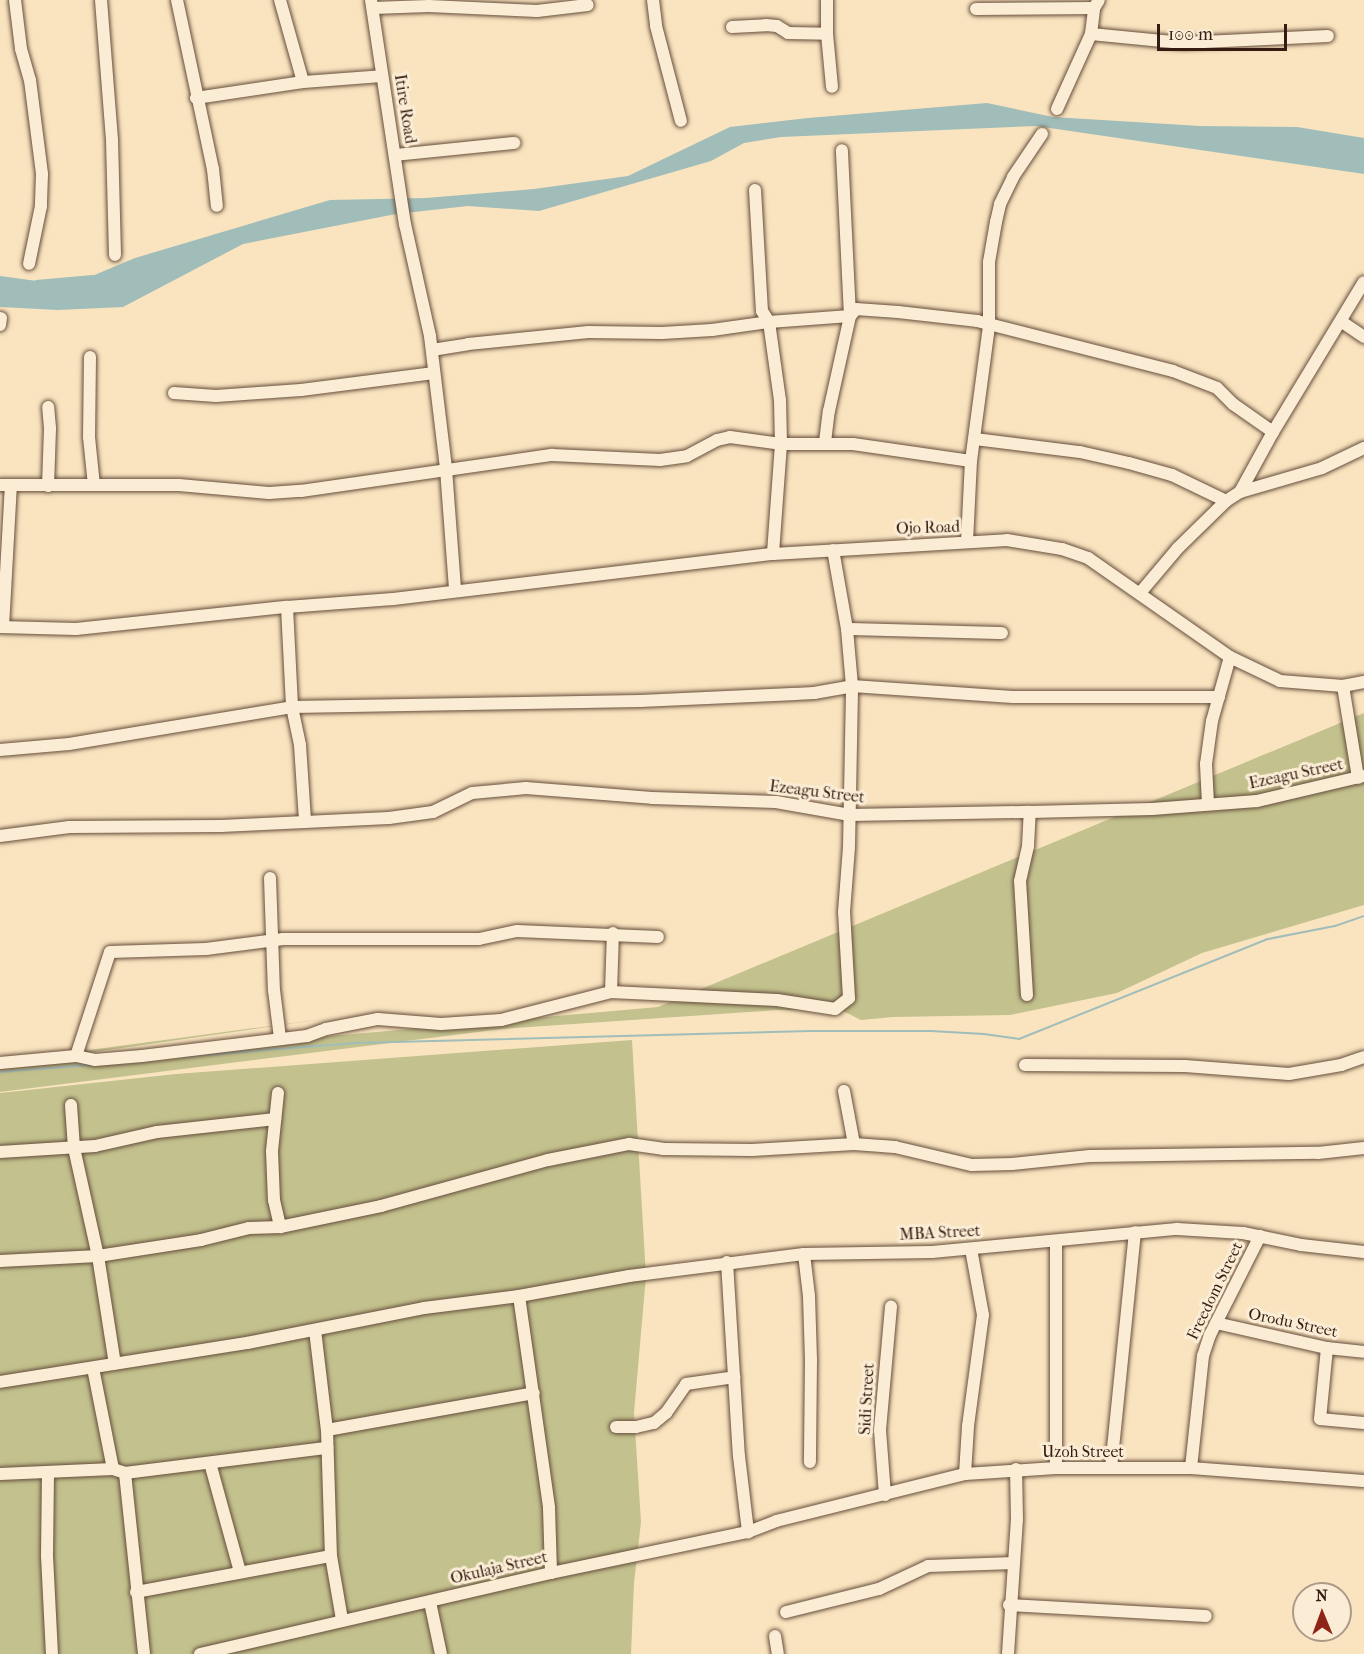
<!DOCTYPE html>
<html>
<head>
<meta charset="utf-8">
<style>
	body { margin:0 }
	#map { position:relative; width:1364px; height:1654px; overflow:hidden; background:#f9e4bf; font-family:"IM FELL French Canon",serif }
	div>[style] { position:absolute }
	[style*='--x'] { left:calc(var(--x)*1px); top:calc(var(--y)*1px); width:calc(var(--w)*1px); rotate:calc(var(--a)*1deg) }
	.green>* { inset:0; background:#c3c28e }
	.water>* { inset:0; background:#a0bdba }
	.stream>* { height:2px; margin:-1px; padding:0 1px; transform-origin:1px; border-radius:1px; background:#a0bdba }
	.roads { filter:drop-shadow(0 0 2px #664d3c) drop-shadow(0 0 2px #664d3c) }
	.minor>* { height:12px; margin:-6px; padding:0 6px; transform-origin:6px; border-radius:6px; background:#fbedd5 }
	span { translate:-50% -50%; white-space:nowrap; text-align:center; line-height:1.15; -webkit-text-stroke:6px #fbedd5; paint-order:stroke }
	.street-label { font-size:16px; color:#351b11 }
	.north { position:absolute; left:1292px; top:1582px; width:60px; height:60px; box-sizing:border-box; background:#fbedd5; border:2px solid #ac9987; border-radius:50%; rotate:359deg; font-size:16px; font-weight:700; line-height:24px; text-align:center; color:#351b11 }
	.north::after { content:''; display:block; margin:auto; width:21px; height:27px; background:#8f2418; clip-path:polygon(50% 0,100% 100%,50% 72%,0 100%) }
	.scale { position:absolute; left:1157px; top:24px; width:130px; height:27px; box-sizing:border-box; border:3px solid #351b11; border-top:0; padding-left:8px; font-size:18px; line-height:21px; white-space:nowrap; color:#351b11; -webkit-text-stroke:4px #fbedd5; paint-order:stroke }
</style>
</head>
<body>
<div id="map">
	<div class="green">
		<i style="clip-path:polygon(1364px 713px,1364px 905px,1202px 953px,1117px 993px,1010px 1015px,893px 1017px,861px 1020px,841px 1010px,777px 1010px,502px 1029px,0 1092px,0 1062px,330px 1018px,4px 1065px,658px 1007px)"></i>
		<i style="clip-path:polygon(632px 1040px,646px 1276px,634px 1413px,641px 1522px,634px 1583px,631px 1654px,0 1654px,0 1093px,176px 1074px)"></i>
	</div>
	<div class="water">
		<i style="clip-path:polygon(987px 103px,1053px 117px,1200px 126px,1297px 127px,1364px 138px,1364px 174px,1036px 126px,781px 137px,744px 143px,711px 161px,539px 211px,468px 206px,396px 214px,243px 244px,123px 307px,58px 310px,0 307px,0 276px,37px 281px,92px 276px,135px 258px,330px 200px,426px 198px,534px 189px,628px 176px,730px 127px,808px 118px)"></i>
	</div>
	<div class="stream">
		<i style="--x:36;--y:281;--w:57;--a:-5"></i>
		<i style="--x:179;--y:1057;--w:178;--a:-4.5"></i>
		<i style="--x:356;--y:1043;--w:455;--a:-1.5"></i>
		<i style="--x:811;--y:1031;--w:120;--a:0"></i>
		<i style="--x:931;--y:1031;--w:53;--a:3.2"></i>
		<i style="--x:984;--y:1034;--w:35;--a:8"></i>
		<i style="--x:1019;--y:1039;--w:268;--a:-21.9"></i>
		<i style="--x:1268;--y:939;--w:68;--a:-11"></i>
		<i style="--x:1335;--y:926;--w:31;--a:-19"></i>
		<i style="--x:0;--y:1072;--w:90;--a:-4.4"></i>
	</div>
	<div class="roads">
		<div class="minor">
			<i style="--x:15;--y:0;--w:49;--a:83"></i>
			<i style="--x:21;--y:49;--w:32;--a:74"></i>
			<i style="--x:30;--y:80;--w:95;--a:82.7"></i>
			<i style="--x:42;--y:174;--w:32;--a:92"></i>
			<i style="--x:41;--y:206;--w:59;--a:101.7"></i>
			<i style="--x:101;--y:0;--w:140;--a:85.5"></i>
			<i style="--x:112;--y:140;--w:115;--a:88.5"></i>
			<i style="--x:177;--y:0;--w:173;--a:78"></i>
			<i style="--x:213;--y:169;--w:37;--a:84"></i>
			<i style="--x:280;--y:0;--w:85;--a:74.3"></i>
			<i style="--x:371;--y:0;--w:227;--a:81.4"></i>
			<i style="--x:405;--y:224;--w:115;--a:77.4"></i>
			<i style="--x:430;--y:336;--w:134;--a:83.1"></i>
			<i style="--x:446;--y:469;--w:121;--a:85.7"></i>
			<i style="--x:653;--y:0;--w:26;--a:83"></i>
			<i style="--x:656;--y:26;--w:98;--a:75.3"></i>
			<i style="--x:827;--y:0;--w:34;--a:90"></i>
			<i style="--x:827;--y:34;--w:53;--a:84.6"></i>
			<i style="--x:373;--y:8;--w:56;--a:-2"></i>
			<i style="--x:429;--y:6;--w:108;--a:2.7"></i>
			<i style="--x:537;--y:11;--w:51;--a:-6.7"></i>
			<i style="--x:976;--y:9;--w:118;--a:-0.5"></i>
			<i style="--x:732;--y:27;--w:34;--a:-3"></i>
			<i style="--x:766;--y:25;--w:11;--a:5"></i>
			<i style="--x:777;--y:26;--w:13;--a:32"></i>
			<i style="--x:788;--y:33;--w:39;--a:1"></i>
			<i style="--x:1091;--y:34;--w:92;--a:5.6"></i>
			<i style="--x:1183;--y:43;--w:145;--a:-2.8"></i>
			<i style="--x:196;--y:98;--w:108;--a:-8.5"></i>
			<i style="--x:303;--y:82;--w:79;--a:-4.3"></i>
			<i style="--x:1057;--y:109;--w:82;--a:-65.6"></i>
			<i style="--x:1091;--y:34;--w:26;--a:-83"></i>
			<i style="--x:1094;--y:8;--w:9;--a:-58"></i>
			<i style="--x:395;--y:155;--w:120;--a:-5.8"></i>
			<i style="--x:755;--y:190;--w:121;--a:86.7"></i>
			<i style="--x:762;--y:311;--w:13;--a:58"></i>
			<i style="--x:769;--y:322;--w:79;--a:82"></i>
			<i style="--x:780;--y:400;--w:44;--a:88.7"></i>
			<i style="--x:781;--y:444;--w:110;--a:94.2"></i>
			<i style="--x:1342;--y:322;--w:27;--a:34"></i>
			<i style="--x:0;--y:325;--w:7;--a:-82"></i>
			<i style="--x:432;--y:350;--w:36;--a:-9"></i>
			<i style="--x:468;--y:344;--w:121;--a:-5.7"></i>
			<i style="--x:588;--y:332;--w:74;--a:0.8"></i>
			<i style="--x:662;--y:333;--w:50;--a:-3.4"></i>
			<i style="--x:712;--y:330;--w:58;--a:-8"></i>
			<i style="--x:769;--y:322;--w:81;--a:-4.2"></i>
			<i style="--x:850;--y:316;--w:9;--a:-49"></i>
			<i style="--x:856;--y:309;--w:42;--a:4.1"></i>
			<i style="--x:898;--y:312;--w:80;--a:6.5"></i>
			<i style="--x:977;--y:321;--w:202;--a:14.3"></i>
			<i style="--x:1173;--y:371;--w:47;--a:21.1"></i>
			<i style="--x:1217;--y:388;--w:23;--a:45"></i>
			<i style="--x:1233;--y:404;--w:49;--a:35"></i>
			<i style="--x:90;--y:357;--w:80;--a:90.7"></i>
			<i style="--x:89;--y:437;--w:48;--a:84.1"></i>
			<i style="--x:174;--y:393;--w:42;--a:4.1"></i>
			<i style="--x:216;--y:396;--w:85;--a:-4"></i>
			<i style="--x:301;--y:390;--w:134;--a:-7.3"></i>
			<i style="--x:975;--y:439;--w:106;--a:7.1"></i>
			<i style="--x:1080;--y:452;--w:50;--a:12.7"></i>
			<i style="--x:1129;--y:463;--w:45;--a:15.6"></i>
			<i style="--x:1172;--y:475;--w:60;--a:25.7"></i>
			<i style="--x:825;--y:442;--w:31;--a:-83"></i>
			<i style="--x:829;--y:411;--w:97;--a:-77.5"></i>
			<i style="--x:850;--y:316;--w:166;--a:-92.8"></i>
			<i style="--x:0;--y:485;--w:179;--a:0"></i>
			<i style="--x:179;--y:485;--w:90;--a:5.1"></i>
			<i style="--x:269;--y:493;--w:32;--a:-4"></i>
			<i style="--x:301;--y:491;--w:254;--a:-8.2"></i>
			<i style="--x:552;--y:455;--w:108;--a:2.7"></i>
			<i style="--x:660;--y:460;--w:27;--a:-8"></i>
			<i style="--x:687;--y:456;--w:34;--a:-28"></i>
			<i style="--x:717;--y:440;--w:13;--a:-13"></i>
			<i style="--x:730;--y:437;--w:51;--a:7.8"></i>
			<i style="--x:781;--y:444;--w:72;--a:0"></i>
			<i style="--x:853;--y:444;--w:119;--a:8.2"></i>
			<i style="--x:48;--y:486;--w:58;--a:-88"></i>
			<i style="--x:50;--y:428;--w:21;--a:-95"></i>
			<i style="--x:1240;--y:492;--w:85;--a:-16.3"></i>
			<i style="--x:1322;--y:468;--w:47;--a:-25.5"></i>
			<i style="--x:967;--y:542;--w:81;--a:-87.2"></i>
			<i style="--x:971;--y:461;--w:136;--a:-82.4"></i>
			<i style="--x:989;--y:326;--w:64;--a:-90"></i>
			<i style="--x:989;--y:262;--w:41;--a:-80.1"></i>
			<i style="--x:996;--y:222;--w:18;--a:-77"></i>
			<i style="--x:1000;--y:204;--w:30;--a:-64"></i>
			<i style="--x:1013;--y:177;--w:52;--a:-56"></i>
			<i style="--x:1140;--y:593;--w:59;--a:-49.8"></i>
			<i style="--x:1178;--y:548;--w:67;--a:-44.4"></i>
			<i style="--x:1226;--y:501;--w:17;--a:-33"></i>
			<i style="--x:1240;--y:492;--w:68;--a:-61.2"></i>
			<i style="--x:1273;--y:432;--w:175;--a:-58.8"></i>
			<i style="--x:287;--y:607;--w:100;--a:87.1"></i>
			<i style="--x:292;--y:707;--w:39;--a:78"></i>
			<i style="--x:300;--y:745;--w:75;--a:86.2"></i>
			<i style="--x:0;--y:627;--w:76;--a:1.5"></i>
			<i style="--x:76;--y:629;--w:212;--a:-6"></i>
			<i style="--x:287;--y:607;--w:106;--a:-4.3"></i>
			<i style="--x:393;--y:599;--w:383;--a:-6.8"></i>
			<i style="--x:773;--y:554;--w:234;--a:-3.4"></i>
			<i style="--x:1007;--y:540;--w:56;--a:9.3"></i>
			<i style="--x:1062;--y:549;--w:28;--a:19"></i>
			<i style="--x:1088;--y:558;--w:173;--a:34.9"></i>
			<i style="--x:1230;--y:657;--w:55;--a:25.6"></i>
			<i style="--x:1280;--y:681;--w:63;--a:4.5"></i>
			<i style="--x:1343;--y:686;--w:21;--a:-11"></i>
			<i style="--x:3;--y:627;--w:141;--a:-86.8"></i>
			<i style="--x:847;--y:629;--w:155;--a:1.5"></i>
			<i style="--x:1343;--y:686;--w:93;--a:80.7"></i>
			<i style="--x:0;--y:750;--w:69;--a:-5"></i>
			<i style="--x:69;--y:744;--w:226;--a:-9.4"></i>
			<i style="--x:292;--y:707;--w:348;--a:-1"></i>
			<i style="--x:640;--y:701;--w:174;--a:-2.6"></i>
			<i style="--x:814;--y:693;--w:39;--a:-10"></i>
			<i style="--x:852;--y:686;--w:161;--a:3.9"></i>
			<i style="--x:1013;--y:697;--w:206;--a:0"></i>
			<i style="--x:1208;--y:804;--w:40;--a:-92.9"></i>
			<i style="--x:1206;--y:764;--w:43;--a:-82.1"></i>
			<i style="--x:1212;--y:721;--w:66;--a:-74.3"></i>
			<i style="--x:0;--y:836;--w:70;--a:-7.4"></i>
			<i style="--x:69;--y:827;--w:152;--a:-0.4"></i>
			<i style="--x:221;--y:826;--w:168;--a:-2.7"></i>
			<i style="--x:389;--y:818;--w:44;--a:-7.8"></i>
			<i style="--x:433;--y:812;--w:43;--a:-26"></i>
			<i style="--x:472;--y:793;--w:54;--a:-5.3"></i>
			<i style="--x:526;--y:788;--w:126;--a:4.5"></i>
			<i style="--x:652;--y:798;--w:124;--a:1.8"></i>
			<i style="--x:776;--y:802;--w:75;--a:10"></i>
			<i style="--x:850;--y:815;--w:180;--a:-1"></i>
			<i style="--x:1030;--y:812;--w:122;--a:-1.4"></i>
			<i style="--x:1152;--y:809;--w:105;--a:-4.4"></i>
			<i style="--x:1257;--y:801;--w:110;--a:-13.2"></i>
			<i style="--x:270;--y:878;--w:112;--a:88"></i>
			<i style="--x:274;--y:990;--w:48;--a:82.9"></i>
			<i style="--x:611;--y:992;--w:59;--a:-88.1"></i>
			<i style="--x:1027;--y:995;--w:114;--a:-93.5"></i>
			<i style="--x:1020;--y:881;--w:36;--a:-77"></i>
			<i style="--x:1028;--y:846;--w:34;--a:-87"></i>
			<i style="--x:76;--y:1056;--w:109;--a:-71.9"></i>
			<i style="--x:110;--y:952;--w:96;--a:-1.8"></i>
			<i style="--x:206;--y:949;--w:78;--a:-7.4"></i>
			<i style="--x:283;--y:939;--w:196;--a:0"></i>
			<i style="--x:479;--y:939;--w:39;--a:-12"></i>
			<i style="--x:517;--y:931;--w:141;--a:2.4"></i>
			<i style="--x:0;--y:1063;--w:76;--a:-5.3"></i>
			<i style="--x:76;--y:1056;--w:19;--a:12"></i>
			<i style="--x:95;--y:1060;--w:47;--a:-4.9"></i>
			<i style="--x:142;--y:1056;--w:166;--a:-6.9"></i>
			<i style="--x:307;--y:1036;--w:20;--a:-20"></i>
			<i style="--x:326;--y:1029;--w:53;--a:-10.9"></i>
			<i style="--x:378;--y:1019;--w:63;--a:4.5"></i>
			<i style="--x:441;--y:1024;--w:60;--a:-3.8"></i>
			<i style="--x:501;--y:1020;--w:114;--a:-14.3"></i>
			<i style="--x:611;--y:992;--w:166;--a:2.8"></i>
			<i style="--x:777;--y:1000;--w:59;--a:8.8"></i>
			<i style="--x:835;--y:1009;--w:18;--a:-38"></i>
			<i style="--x:849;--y:998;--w:86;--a:-93.3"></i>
			<i style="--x:844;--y:912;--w:65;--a:-85.6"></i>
			<i style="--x:849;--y:847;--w:161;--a:-88.9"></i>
			<i style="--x:852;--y:686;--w:57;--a:-95"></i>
			<i style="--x:847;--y:629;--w:80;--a:-100"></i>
			<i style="--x:1025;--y:1065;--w:160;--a:0.4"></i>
			<i style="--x:1185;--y:1066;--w:104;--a:4.4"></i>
			<i style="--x:1289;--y:1074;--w:53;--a:-9.8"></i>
			<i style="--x:1341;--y:1065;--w:24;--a:-19"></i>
			<i style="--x:844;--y:1091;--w:54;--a:79.3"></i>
			<i style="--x:278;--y:1093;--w:58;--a:95.9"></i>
			<i style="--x:272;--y:1151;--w:49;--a:87.7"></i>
			<i style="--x:274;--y:1200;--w:28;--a:77"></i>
			<i style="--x:71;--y:1105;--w:43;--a:86"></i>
			<i style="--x:74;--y:1148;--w:111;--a:77.5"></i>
			<i style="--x:98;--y:1256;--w:109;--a:81.1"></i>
			<i style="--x:0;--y:1152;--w:95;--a:-3.6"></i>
			<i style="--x:95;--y:1146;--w:64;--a:-12.7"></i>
			<i style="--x:157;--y:1132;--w:119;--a:-6.3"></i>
			<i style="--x:804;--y:1254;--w:42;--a:83.2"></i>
			<i style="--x:809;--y:1296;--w:64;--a:88.2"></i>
			<i style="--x:811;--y:1360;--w:102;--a:90.6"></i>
			<i style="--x:0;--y:1261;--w:98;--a:-2.9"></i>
			<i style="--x:98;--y:1256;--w:104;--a:-8.8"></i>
			<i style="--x:201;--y:1240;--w:49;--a:-14"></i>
			<i style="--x:249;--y:1228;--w:31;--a:-2"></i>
			<i style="--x:280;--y:1227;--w:103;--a:-11.7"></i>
			<i style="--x:381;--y:1206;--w:173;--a:-15.4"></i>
			<i style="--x:548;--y:1160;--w:83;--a:-11.2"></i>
			<i style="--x:629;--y:1144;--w:34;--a:8"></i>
			<i style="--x:663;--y:1149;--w:89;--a:0.6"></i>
			<i style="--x:752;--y:1150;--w:102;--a:-3.4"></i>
			<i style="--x:854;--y:1144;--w:41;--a:4.2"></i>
			<i style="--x:895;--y:1147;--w:79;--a:13.2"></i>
			<i style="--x:972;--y:1165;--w:40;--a:-1.4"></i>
			<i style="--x:1012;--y:1164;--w:78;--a:-5.9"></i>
			<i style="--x:1090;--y:1156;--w:228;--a:-0.8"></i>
			<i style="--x:1318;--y:1153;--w:46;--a:-6.2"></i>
			<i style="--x:727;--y:1262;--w:194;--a:86.5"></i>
			<i style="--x:739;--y:1456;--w:77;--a:83.2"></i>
			<i style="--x:519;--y:1296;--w:214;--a:81.9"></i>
			<i style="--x:549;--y:1508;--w:65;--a:88.2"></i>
			<i style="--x:1216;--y:1323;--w:114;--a:12.7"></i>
			<i style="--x:1327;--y:1348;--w:37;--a:6"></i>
			<i style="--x:315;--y:1330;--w:101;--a:83.2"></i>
			<i style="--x:327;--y:1430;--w:126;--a:88.2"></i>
			<i style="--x:331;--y:1556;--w:65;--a:80.2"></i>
			<i style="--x:1327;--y:1348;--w:71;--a:95.6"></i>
			<i style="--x:1320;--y:1419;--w:44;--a:5.2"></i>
			<i style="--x:93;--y:1368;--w:103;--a:78.8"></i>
			<i style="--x:0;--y:1382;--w:250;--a:-9"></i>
			<i style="--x:247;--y:1343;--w:180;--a:-11.2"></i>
			<i style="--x:424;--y:1308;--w:96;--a:-7.2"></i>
			<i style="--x:519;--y:1296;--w:112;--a:-10.3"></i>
			<i style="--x:629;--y:1276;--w:176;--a:-7.2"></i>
			<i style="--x:804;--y:1254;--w:128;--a:-0.9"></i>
			<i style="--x:932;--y:1252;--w:246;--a:-5.4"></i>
			<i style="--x:1177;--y:1229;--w:66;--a:3.5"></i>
			<i style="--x:1243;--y:1233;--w:59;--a:11.7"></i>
			<i style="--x:1301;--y:1245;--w:63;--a:6.3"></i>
			<i style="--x:616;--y:1427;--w:20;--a:0"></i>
			<i style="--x:636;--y:1427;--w:18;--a:-13"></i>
			<i style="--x:654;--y:1423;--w:16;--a:-40"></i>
			<i style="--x:666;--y:1413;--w:35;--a:-55"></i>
			<i style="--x:686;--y:1384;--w:49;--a:-8.1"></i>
			<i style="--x:327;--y:1430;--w:210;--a:-10.1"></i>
			<i style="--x:210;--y:1463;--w:113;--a:74.6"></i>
			<i style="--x:1056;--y:1468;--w:227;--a:-90"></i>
			<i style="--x:1111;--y:1468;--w:237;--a:-84.2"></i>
			<i style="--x:1191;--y:1468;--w:113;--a:-83.9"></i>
			<i style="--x:1203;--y:1356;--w:22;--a:-72"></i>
			<i style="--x:1210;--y:1335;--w:111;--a:-63.2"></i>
			<i style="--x:48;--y:1473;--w:83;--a:90.7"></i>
			<i style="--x:47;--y:1556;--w:98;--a:87.1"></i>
			<i style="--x:125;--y:1473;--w:182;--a:84"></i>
			<i style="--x:0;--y:1474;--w:113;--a:-2.5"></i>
			<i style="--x:113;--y:1469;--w:13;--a:18"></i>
			<i style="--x:125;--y:1473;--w:204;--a:-7.1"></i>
			<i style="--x:965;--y:1474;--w:48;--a:-86.4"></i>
			<i style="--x:968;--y:1426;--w:112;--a:-82.3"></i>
			<i style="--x:983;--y:1315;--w:67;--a:-100.3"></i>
			<i style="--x:885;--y:1495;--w:65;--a:-94.4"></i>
			<i style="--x:880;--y:1430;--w:124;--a:-84.9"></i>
			<i style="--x:136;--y:1592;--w:198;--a:-10.5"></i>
			<i style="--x:430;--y:1602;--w:53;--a:78.1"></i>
			<i style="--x:1009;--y:1605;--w:197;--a:3.2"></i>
			<i style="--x:786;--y:1612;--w:96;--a:-13.9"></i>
			<i style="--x:879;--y:1589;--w:54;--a:-25.1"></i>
			<i style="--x:928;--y:1566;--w:86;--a:-2"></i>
			<i style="--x:775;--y:1636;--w:18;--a:81"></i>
			<i style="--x:200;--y:1654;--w:360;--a:-13"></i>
			<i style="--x:551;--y:1573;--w:201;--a:-11.8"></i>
			<i style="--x:748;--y:1532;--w:30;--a:-21"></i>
			<i style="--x:776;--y:1521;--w:195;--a:-14"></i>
			<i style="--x:965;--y:1474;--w:91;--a:-3.8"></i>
			<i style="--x:1056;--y:1468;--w:135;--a:0"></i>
			<i style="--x:1191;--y:1468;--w:173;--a:4.3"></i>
			<i style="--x:1008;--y:1654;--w:134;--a:-86.2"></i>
			<i style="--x:1017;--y:1520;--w:51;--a:-91.1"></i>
		</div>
	</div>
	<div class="street-label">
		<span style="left:405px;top:109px;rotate:81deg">Itire Road</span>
		<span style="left:928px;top:528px;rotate:-2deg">Ojo Road</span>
		<span style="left:1296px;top:774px;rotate:-12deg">Ezeagu Street</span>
		<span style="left:817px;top:792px;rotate:7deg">Ezeagu Street</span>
		<span style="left:940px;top:1233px;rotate:-3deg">MBA Street</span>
		<span style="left:1215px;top:1291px;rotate:-64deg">Freedom Street</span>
		<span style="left:1293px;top:1323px;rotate:12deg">Orodu Street</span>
		<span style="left:867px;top:1399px;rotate:-87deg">Sidi Street</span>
		<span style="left:1083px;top:1452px">Uzoh Street</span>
		<span style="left:499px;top:1568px;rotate:-13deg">Okulaja Street</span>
	</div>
	<div class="north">N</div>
	<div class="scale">100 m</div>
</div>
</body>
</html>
